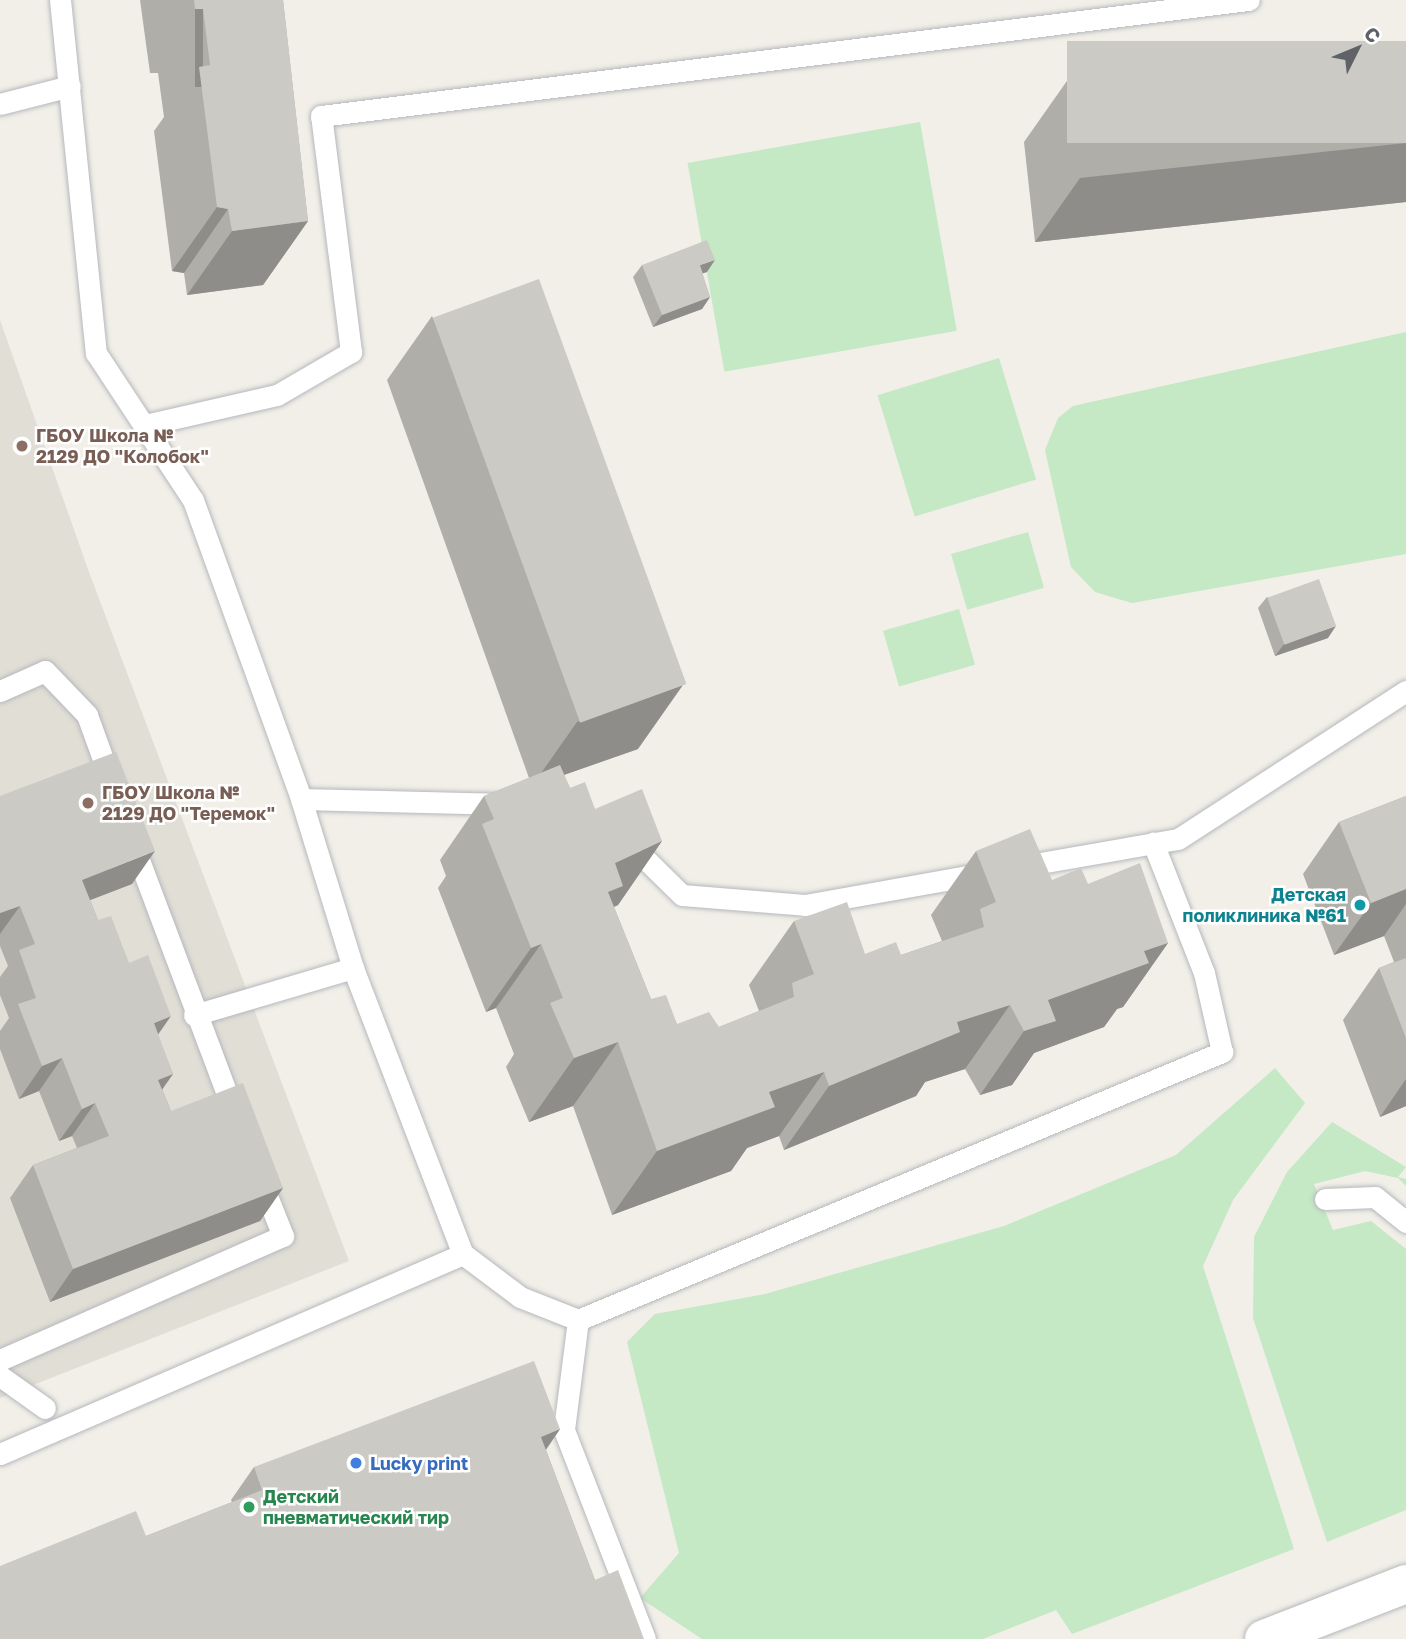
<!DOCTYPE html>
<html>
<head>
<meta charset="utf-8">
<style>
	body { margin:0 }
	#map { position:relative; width:1406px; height:1639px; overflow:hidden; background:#f1efe8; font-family:"Golos Text",sans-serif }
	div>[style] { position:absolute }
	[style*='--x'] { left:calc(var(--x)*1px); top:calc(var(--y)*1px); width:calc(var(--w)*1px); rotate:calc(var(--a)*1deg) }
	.education>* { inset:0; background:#e1ded6 }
	.green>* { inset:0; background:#c5e8c5; transform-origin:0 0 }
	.roads { filter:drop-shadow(0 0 2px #b5b8bc) drop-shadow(0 0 2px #b5b8bc) }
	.service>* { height:21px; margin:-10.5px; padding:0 10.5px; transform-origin:10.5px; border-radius:10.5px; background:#fff }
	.secondary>* { height:38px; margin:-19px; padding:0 19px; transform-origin:19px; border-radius:19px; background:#fff }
	.wall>* { inset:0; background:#afaea9 }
	.shaded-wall>* { inset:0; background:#8f8d8a; transform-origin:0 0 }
	.building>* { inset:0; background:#cccac5; transform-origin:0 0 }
	.dots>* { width:19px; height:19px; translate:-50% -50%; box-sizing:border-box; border:4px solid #fff; border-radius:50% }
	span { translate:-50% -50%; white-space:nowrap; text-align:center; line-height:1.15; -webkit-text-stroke:5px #fff; paint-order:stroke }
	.education-label { font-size:18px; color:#785e54; font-weight:700 }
	.left { translate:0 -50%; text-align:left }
	.culture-label { font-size:18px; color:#0d838f; font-weight:700 }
	.right { translate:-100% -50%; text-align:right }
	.shop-label { font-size:18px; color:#366cbe; font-weight:700 }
	.leisure-label { font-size:18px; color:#27864d; font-weight:700 }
	.north { position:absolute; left:1322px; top:14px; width:70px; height:70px; -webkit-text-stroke:5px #fff; paint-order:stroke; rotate:47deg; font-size:19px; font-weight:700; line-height:28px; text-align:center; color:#5f6368 }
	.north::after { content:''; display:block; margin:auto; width:24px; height:32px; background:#5f6368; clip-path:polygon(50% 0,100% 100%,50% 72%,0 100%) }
</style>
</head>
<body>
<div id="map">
	<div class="education">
		<i style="clip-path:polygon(0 320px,89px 572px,349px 1261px,0 1398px)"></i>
	</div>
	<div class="green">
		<i style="left:920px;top:122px;width:212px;height:236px;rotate:80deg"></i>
		<i style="clip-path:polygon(1406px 332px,1406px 554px,1132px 603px,1095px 592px,1071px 567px,1045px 450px,1058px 418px,1073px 406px)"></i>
		<i style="left:999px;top:358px;width:127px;height:127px;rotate:73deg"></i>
		<i style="left:1028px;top:532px;width:58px;height:80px;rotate:74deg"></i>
		<i style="left:959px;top:609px;width:58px;height:79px;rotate:74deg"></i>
		<i style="clip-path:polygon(1275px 1068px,1305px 1103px,1233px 1200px,1203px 1266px,1294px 1549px,1072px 1634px,1056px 1610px,983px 1639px,702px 1639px,640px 1598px,679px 1553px,627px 1342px,655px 1314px,765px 1294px,1004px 1226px,1176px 1155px)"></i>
		<i style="clip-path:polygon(1332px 1122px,1406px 1167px,1398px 1177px,1406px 1179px,1406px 1186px,1398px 1178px,1365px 1171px,1314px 1184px,1333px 1230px,1371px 1221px,1406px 1249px,1406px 1510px,1327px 1542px,1253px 1318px,1254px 1237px,1287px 1172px)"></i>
	</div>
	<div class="roads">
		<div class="service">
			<i style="--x:60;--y:0;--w:355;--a:84.2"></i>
			<i style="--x:96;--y:353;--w:176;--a:56.6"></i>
			<i style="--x:193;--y:500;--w:318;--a:70.1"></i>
			<i style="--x:301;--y:799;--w:177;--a:72.9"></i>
			<i style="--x:353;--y:968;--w:306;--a:69"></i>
			<i style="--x:463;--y:1254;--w:71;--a:37"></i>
			<i style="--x:520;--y:1297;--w:62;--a:21.6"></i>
			<i style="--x:578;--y:1320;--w:698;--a:-22.59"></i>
			<i style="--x:1222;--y:1052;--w:81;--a:-102.8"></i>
			<i style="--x:1204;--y:973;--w:140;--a:-111.4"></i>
			<i style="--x:0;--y:104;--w:72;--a:-14.4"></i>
			<i style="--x:145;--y:425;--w:135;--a:-12.8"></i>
			<i style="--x:277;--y:395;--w:86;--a:-30.2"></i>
			<i style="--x:351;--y:352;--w:238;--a:-97.2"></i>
			<i style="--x:321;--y:116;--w:935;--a:-7.13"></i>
			<i style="--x:0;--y:691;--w:49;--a:-24"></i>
			<i style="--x:45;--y:671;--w:61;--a:46.3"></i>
			<i style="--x:87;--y:715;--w:73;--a:70.1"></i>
			<i style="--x:301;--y:799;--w:205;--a:1.4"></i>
			<i style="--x:629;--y:843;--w:74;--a:44.5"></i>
			<i style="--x:682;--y:895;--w:123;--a:4.6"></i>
			<i style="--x:805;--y:905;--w:183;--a:-10.1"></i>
			<i style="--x:133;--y:844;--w:290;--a:69.4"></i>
			<i style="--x:1017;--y:867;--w:163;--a:-9.9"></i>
			<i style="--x:1178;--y:839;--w:272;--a:-33"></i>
			<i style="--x:194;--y:1015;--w:166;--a:-16.5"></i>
			<i style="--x:1325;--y:1199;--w:50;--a:-2.3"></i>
			<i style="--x:1375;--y:1197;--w:40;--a:39"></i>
			<i style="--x:578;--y:1320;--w:111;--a:97.3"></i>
			<i style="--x:564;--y:1430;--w:224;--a:68.8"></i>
			<i style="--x:0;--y:1360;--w:309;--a:-23.7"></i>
			<i style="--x:283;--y:1236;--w:59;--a:-111.8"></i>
			<i style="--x:0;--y:1376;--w:55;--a:35.4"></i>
			<i style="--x:0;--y:1454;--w:504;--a:-23.36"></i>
		</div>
		<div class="secondary">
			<i style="--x:1264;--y:1639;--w:152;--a:-21.2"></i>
		</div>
	</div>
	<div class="wall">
		<i style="clip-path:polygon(140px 0,283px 0,308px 221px,263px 285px,187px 295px,184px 273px,172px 271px,154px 131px,164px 117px,158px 73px,150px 73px)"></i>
		<i style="clip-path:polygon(1406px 41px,1406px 202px,1035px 242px,1024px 142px,1069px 78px)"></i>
		<i style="clip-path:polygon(642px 265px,707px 272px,702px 273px,710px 297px,702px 309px,653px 327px,633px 277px)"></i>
		<i style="clip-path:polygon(432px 316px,638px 749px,564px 775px,570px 788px,595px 809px,662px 841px,618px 905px,614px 907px,651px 999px,677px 1024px,719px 1027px,759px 1011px,749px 985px,794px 921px,865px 954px,901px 955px,942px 941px,931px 915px,976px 851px,1052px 880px,1088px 884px,1168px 943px,1123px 1007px,1117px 1009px,1104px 1027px,1034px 1053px,1012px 1085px,980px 1095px,965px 1069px,925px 1082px,916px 1096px,784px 1150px,779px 1136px,747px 1148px,731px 1171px,612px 1215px,573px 1106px,529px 1122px,506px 1067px,514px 1054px,496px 1008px,486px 1012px,438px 888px,446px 876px,440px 860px,484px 796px,529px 778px,387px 380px)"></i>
		<i style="clip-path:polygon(1267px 597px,1328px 638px,1275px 656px,1258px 608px)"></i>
		<i style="clip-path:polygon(0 796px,132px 884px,90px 900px,98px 920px,129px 963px,173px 1074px,162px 1089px,171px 1111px,283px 1188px,260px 1221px,50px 1302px,10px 1198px,33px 1165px,77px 1148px,72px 1136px,59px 1141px,39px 1091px,19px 1099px,0 1049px,0 1031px,9px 1018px,0 995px,0 977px,8px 966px,0 946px)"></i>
		<i style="clip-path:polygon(1406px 796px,1406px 1106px,1380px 1117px,1343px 1020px,1379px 968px,1394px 962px,1384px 936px,1334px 955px,1303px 874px,1339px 822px)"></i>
		<i style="clip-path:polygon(560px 1429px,546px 1450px,595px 1580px,146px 1536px,232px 1502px,231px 1500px,254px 1467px)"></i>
	</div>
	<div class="shaded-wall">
		<i style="left:195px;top:9px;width:8px;height:78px"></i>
		<i style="clip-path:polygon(1406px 143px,1406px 202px,1035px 242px,1080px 178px)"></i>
		<i style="clip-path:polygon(217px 207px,228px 209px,184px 273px,172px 271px)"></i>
		<i style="clip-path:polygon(308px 221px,263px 285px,187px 295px,232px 231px)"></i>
		<i style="clip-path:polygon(715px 260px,707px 272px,691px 277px,700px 265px)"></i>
		<i style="clip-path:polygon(710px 297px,702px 309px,653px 327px,662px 315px)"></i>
		<i style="clip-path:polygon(1336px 626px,1328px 638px,1275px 656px,1284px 644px)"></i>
		<i style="clip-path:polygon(683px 685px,638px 749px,532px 786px,577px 722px)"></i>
		<i style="clip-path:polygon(662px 841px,618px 905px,607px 910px,579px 950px,615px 863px)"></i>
		<i style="clip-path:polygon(155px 851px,132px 884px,59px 912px,82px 880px)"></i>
		<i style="clip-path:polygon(1406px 889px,1406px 904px,1384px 936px,1334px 955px,1371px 903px)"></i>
		<i style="clip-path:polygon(20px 906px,0 934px,0 913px)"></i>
		<i style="clip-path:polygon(1168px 943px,1123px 1007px,1117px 1009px,1104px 1027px,1034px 1053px,1012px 1085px,980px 1095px,1024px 1031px,1048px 1000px,1144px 951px)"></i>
		<i style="clip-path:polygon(541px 944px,496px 1008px,486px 1012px,531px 948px)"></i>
		<i style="clip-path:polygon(1010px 1005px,965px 1069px,925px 1082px,916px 1096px,784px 1150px,829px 1086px,957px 1022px)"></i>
		<i style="clip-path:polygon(171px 1016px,148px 1049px,154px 1023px)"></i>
		<i style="clip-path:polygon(618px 1042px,573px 1106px,529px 1122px,574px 1058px)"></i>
		<i style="clip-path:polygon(62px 1058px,39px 1091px,19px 1099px,42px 1066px)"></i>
		<i style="clip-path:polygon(824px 1072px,779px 1136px,747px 1148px,731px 1171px,612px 1215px,657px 1151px,769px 1092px)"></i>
		<i style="clip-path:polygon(173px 1074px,150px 1107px,158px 1080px)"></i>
		<i style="clip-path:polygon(1406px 1079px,1406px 1106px,1380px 1117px)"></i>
		<i style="clip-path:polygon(95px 1103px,72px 1136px,59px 1141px,82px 1109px)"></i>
		<i style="clip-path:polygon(283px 1188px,260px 1221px,50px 1302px,73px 1269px)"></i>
		<i style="clip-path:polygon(560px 1429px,537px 1462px,541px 1437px)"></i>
	</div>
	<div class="building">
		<i style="clip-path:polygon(194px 0,283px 0,308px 221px,232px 231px,228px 209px,217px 207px,199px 67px,210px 65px,203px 9px,195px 9px)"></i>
		<i style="left:1406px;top:41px;width:102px;height:339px;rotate:90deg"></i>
		<i style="clip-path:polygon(707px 240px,715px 260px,700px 265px,710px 297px,662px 315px,642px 265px)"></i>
		<i style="left:539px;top:279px;width:431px;height:113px;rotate:70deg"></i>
		<i style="left:1319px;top:579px;width:50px;height:55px;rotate:70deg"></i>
		<i style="clip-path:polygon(116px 752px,155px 851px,82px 880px,98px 920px,111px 916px,129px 963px,148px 955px,171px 1016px,154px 1023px,173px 1074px,158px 1080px,171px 1111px,243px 1083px,283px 1188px,73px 1269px,33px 1165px,109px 1136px,95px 1103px,82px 1109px,62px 1058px,42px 1066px,18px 1004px,36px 998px,19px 950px,35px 944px,20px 906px,0 913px,0 796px)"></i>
		<i style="clip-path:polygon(560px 765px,570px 788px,585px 782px,595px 809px,642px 789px,662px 841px,615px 863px,623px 886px,608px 892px,651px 999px,666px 995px,677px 1024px,709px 1012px,719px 1027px,794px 997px,792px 983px,814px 974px,794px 921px,847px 902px,865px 954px,896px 942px,901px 955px,984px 927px,980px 909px,996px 902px,976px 851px,1030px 829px,1052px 880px,1081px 868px,1088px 884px,1140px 863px,1168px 943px,1144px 951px,1149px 963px,1048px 1000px,1056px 1021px,1024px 1031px,1010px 1005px,957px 1022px,960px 1032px,829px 1086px,824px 1072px,769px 1092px,775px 1107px,657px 1151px,618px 1042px,574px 1058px,550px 1003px,563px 998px,541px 944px,531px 948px,482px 824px,494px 819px,484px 796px)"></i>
		<i style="clip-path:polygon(1406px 796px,1406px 889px,1371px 903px,1339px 822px)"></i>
		<i style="clip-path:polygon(1406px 958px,1406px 1038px,1379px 968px)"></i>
		<i style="clip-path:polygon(534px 1361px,560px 1429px,541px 1437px,595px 1580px,618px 1570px,644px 1639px,0 1639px,0 1566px,136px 1511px,146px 1536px,262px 1490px,254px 1467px)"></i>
	</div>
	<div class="dots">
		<i style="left:22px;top:446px;background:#8d6e63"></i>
		<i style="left:88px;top:803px;background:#8d6e63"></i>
		<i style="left:1360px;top:905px;background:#0f9aa8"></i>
		<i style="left:356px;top:1463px;background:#3f7fe0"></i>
		<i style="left:249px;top:1507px;background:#2e9e5b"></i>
	</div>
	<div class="education-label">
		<span class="left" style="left:36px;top:446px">ГБОУ Школа №<br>2129 ДО "Колобок"</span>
		<span class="left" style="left:102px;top:803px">ГБОУ Школа №<br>2129 ДО "Теремок"</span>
	</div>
	<div class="culture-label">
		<span class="right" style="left:1346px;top:905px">Детская<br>поликлиника №61</span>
	</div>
	<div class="shop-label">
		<span class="left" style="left:370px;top:1463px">Lucky print</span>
	</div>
	<div class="leisure-label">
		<span class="left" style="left:263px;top:1507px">Детский<br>пневматический тир</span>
	</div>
	<div class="north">С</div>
</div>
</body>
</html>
